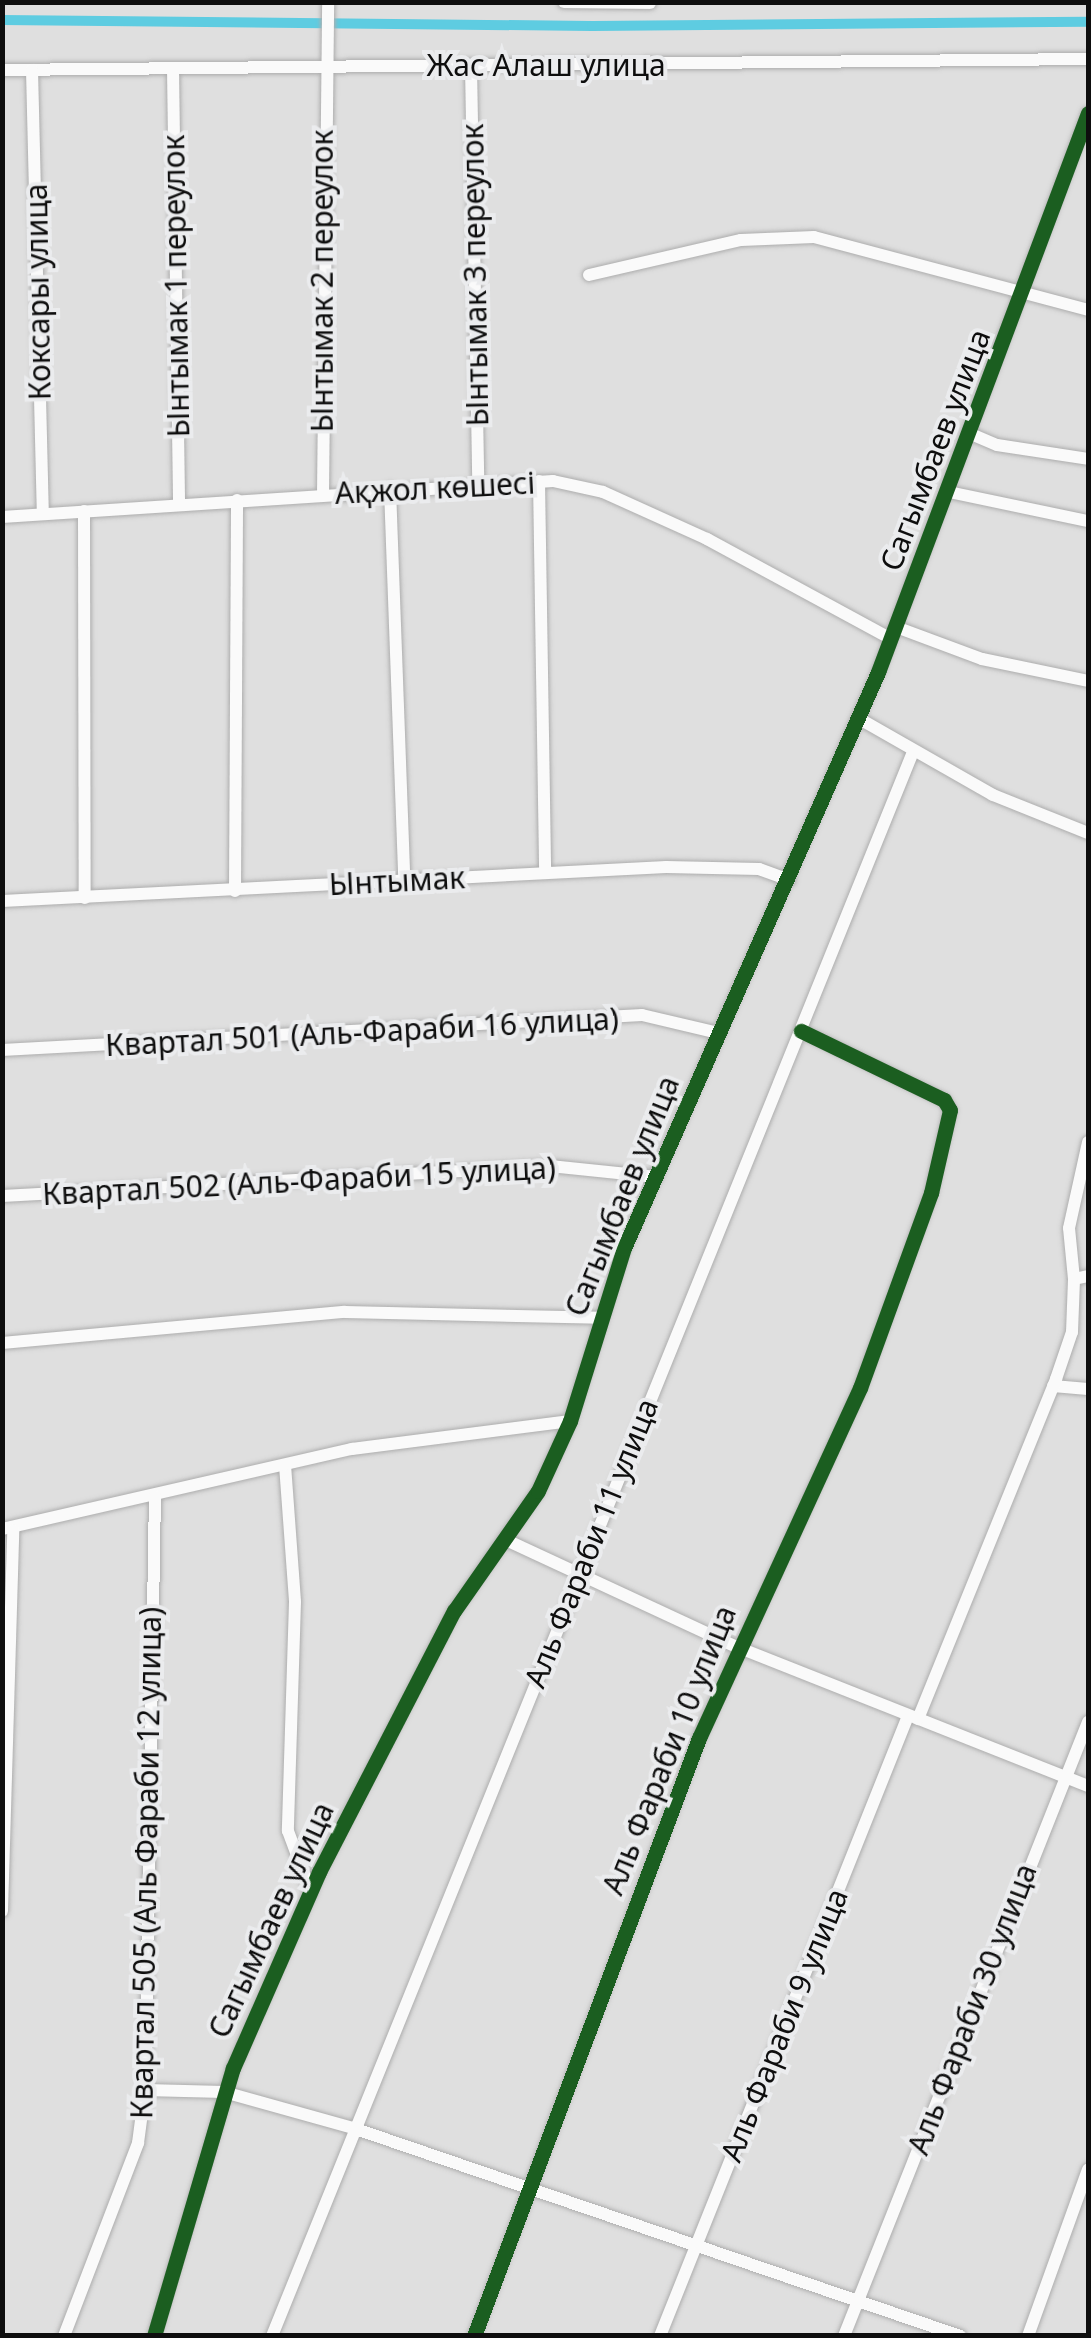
<!DOCTYPE html>
<html>
<head>
<meta charset="utf-8">
<style>
	body { margin:0 }
	#map { position:relative; width:1091px; height:2338px; overflow:hidden; background:#dfdfdf; font-family:"Noto Sans",sans-serif }
	div>[style] { position:absolute }
	[style*='--x'] { left:calc(var(--x)*1px); top:calc(var(--y)*1px); width:calc(var(--w)*1px); rotate:calc(var(--a)*1deg) }
	.canal>* { height:10px; margin:-5px; padding:0 5px; transform-origin:5px; border-radius:5px; background:#5ecce1 }
	.roads { filter:drop-shadow(0 0 2px #adadad) drop-shadow(0 0 2px #adadad) }
	.minor>* { height:12px; margin:-6px; padding:0 6px; transform-origin:6px; border-radius:6px; background:#fafafa }
	.cycleway>* { height:15px; margin:-7.5px; padding:0 7.5px; transform-origin:7.5px; border-radius:7.5px; background:#1b5e20 }
	span { translate:-50% -50%; white-space:nowrap; text-align:center; line-height:1.15; -webkit-text-stroke:8px #ebecee; paint-order:stroke }
	.street-label { font-size:30px; color:#0e0e0e }
	.frame { position:absolute; inset:0; border:5px solid #0e0e0e; pointer-events:none }
</style>
</head>
<body>
<div id="map">
	<div class="canal">
		<i style="--x:2;--y:20;--w:590;--a:0.58"></i>
		<i style="--x:592;--y:26;--w:496;--a:-0.5"></i>
	</div>
	<div class="roads">
		<div class="minor">
			<i style="--x:564;--y:2;--w:86;--a:0.7"></i>
			<i style="--x:471;--y:66;--w:417;--a:89"></i>
			<i style="--x:173;--y:69;--w:435;--a:89.2"></i>
			<i style="--x:2;--y:70;--w:1086;--a:-0.58"></i>
			<i style="--x:32;--y:70;--w:444;--a:88.6"></i>
			<i style="--x:589;--y:275;--w:156;--a:-13"></i>
			<i style="--x:741;--y:240;--w:73;--a:-2.4"></i>
			<i style="--x:814;--y:237;--w:284;--a:14.9"></i>
			<i style="--x:971;--y:434;--w:28;--a:23"></i>
			<i style="--x:997;--y:445;--w:92;--a:8.7"></i>
			<i style="--x:539;--y:481;--w:392;--a:89.1"></i>
			<i style="--x:390;--y:489;--w:391;--a:87.9"></i>
			<i style="--x:949;--y:492;--w:142;--a:11.8"></i>
			<i style="--x:323;--y:494;--w:492;--a:-89.4"></i>
			<i style="--x:84;--y:511;--w:387;--a:89.9"></i>
			<i style="--x:2;--y:517;--w:552;--a:-3.74"></i>
			<i style="--x:553;--y:481;--w:51;--a:12.4"></i>
			<i style="--x:603;--y:492;--w:114;--a:24.3"></i>
			<i style="--x:707;--y:539;--w:209;--a:28.5"></i>
			<i style="--x:896;--y:627;--w:92;--a:20.4"></i>
			<i style="--x:982;--y:659;--w:108;--a:11.7"></i>
			<i style="--x:858;--y:718;--w:155;--a:29.7"></i>
			<i style="--x:993;--y:795;--w:102;--a:21.8"></i>
			<i style="--x:235;--y:891;--w:391;--a:-89.7"></i>
			<i style="--x:2;--y:901;--w:665;--a:-2.93"></i>
			<i style="--x:666;--y:867;--w:93;--a:1.2"></i>
			<i style="--x:759;--y:869;--w:32;--a:20"></i>
			<i style="--x:2;--y:1050;--w:641;--a:-3.13"></i>
			<i style="--x:642;--y:1015;--w:79;--a:13.2"></i>
			<i style="--x:2;--y:1196;--w:549;--a:-3.13"></i>
			<i style="--x:550;--y:1166;--w:107;--a:5.9"></i>
			<i style="--x:1074;--y:1279;--w:51;--a:-95.6"></i>
			<i style="--x:1069;--y:1228;--w:88;--a:-77.5"></i>
			<i style="--x:2;--y:1343;--w:344;--a:-5.2"></i>
			<i style="--x:345;--y:1312;--w:255;--a:1.3"></i>
			<i style="--x:1053;--y:1386;--w:35;--a:5"></i>
			<i style="--x:285;--y:1465;--w:137;--a:85.8"></i>
			<i style="--x:295;--y:1602;--w:229;--a:91.8"></i>
			<i style="--x:288;--y:1831;--w:66;--a:69.6"></i>
			<i style="--x:2;--y:1529;--w:359;--a:-12.9"></i>
			<i style="--x:352;--y:1449;--w:220;--a:-7.3"></i>
			<i style="--x:504;--y:1539;--w:257;--a:24.9"></i>
			<i style="--x:737;--y:1647;--w:378;--a:21.6"></i>
			<i style="--x:918;--y:1719;--w:367;--a:-67.9"></i>
			<i style="--x:1056;--y:1379;--w:50;--a:-71.2"></i>
			<i style="--x:1072;--y:1332;--w:53;--a:-87.8"></i>
			<i style="--x:1074;--y:1279;--w:14;--a:-12"></i>
			<i style="--x:2;--y:1911;--w:381;--a:-88.3"></i>
			<i style="--x:145;--y:2090;--w:79;--a:1.5"></i>
			<i style="--x:224;--y:2092;--w:134;--a:15.6"></i>
			<i style="--x:353;--y:2128;--w:642;--a:18.91"></i>
			<i style="--x:64;--y:2336;--w:207;--a:-69"></i>
			<i style="--x:138;--y:2143;--w:53;--a:-82.5"></i>
			<i style="--x:145;--y:2090;--w:594;--a:-89.04"></i>
			<i style="--x:154;--y:2336;--w:279;--a:-73.6"></i>
			<i style="--x:233;--y:2068;--w:214;--a:-66.3"></i>
			<i style="--x:319;--y:1872;--w:294;--a:-62.7"></i>
			<i style="--x:454;--y:1611;--w:146;--a:-55"></i>
			<i style="--x:538;--y:1491;--w:77;--a:-65.4"></i>
			<i style="--x:570;--y:1421;--w:181;--a:-72.7"></i>
			<i style="--x:624;--y:1248;--w:630;--a:-66.2"></i>
			<i style="--x:878;--y:672;--w:597;--a:-69.41"></i>
			<i style="--x:272;--y:2336;--w:1709;--a:-67.97"></i>
			<i style="--x:474;--y:2336;--w:639;--a:-69.38"></i>
			<i style="--x:699;--y:1738;--w:385;--a:-65.3"></i>
			<i style="--x:860;--y:1388;--w:208;--a:-70"></i>
			<i style="--x:931;--y:1193;--w:85;--a:-77.1"></i>
			<i style="--x:950;--y:1110;--w:12;--a:-121"></i>
			<i style="--x:944;--y:1100;--w:159;--a:-154.2"></i>
			<i style="--x:660;--y:2336;--w:668;--a:-68.2"></i>
			<i style="--x:844;--y:2336;--w:661;--a:-68.33"></i>
			<i style="--x:1028;--y:2336;--w:177;--a:-70.2"></i>
		</div>
	</div>
	<div class="cycleway">
		<i style="--x:154;--y:2336;--w:279;--a:-73.6"></i>
		<i style="--x:233;--y:2068;--w:214;--a:-66.3"></i>
		<i style="--x:319;--y:1872;--w:294;--a:-62.7"></i>
		<i style="--x:454;--y:1611;--w:146;--a:-55"></i>
		<i style="--x:538;--y:1491;--w:77;--a:-65.4"></i>
		<i style="--x:570;--y:1421;--w:181;--a:-72.7"></i>
		<i style="--x:624;--y:1248;--w:630;--a:-66.2"></i>
		<i style="--x:878;--y:672;--w:597;--a:-69.41"></i>
		<i style="--x:474;--y:2336;--w:639;--a:-69.38"></i>
		<i style="--x:699;--y:1738;--w:385;--a:-65.3"></i>
		<i style="--x:860;--y:1388;--w:208;--a:-70"></i>
		<i style="--x:931;--y:1193;--w:85;--a:-77.1"></i>
		<i style="--x:950;--y:1110;--w:12;--a:-121"></i>
		<i style="--x:944;--y:1100;--w:159;--a:-154.2"></i>
	</div>
	<div class="street-label">
		<span style="left:546px;top:65px">Жас Алаш улица</span>
		<span style="left:475px;top:275px;rotate:-91deg">Ынтымак 3 переулок</span>
		<span style="left:322px;top:281px;rotate:-90deg">Ынтымак 2 переулок</span>
		<span style="left:176px;top:286px;rotate:-91deg">Ынтымак 1 переулок</span>
		<span style="left:38px;top:292px;rotate:-91deg">Коксары улица</span>
		<span style="left:935px;top:450px;rotate:-69deg">Сагымбаев улица</span>
		<span style="left:435px;top:488px;rotate:-3deg">Ақжол көшесі</span>
		<span style="left:397px;top:881px;rotate:-3deg">Ынтымак</span>
		<span style="left:362px;top:1032px;rotate:-3deg">Квартал 501 (Аль-Фараби 16 улица)</span>
		<span style="left:299px;top:1181px;rotate:-3deg">Квартал 502 (Аль-Фараби 15 улица)</span>
		<span style="left:622px;top:1196px;rotate:-68deg">Сагымбаев улица</span>
		<span style="left:591px;top:1543px;rotate:-68deg">Аль Фараби 11 улица</span>
		<span style="left:669px;top:1750px;rotate:-68deg">Аль Фараби 10 улица</span>
		<span style="left:146px;top:1863px;rotate:-89deg">Квартал 505 (Аль Фараби 12 улица)</span>
		<span style="left:271px;top:1920px;rotate:-65deg">Сагымбаев улица</span>
		<span style="left:972px;top:2009px;rotate:-69deg">Аль Фараби 30 улица</span>
		<span style="left:784px;top:2025px;rotate:-68deg">Аль Фараби 9 улица</span>
	</div>
	<div class="frame"></div>
</div>
</body>
</html>
